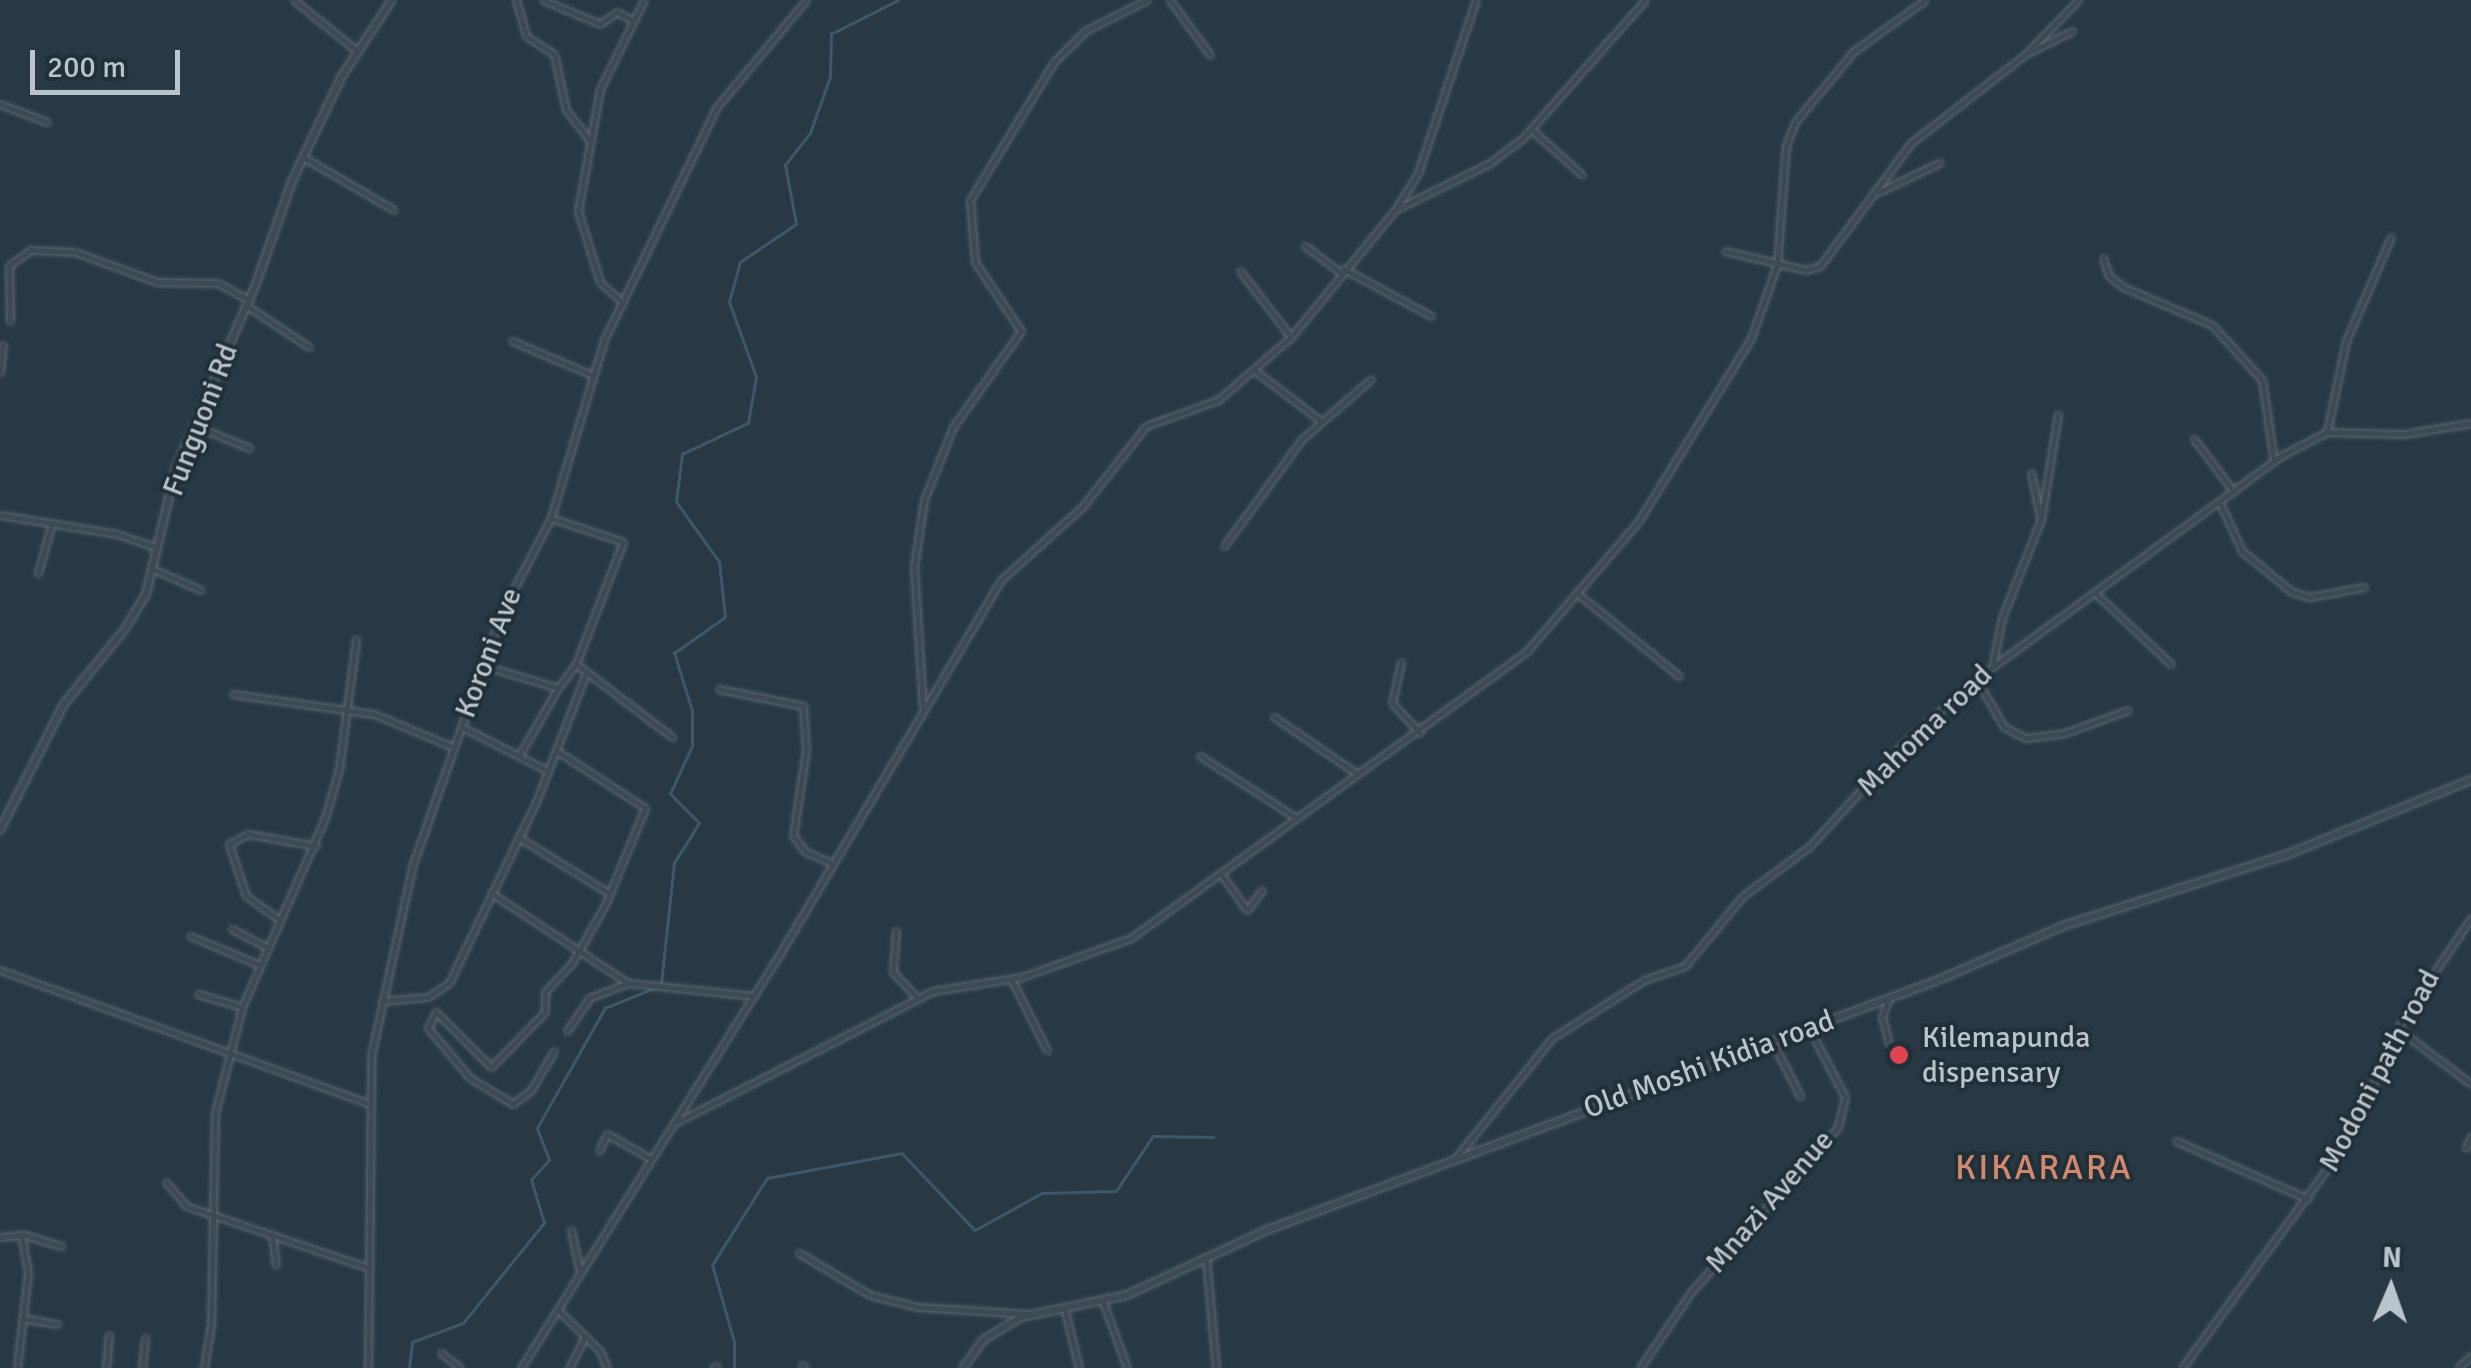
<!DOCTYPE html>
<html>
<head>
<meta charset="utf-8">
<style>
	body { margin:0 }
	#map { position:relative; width:2471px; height:1368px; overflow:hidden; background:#293943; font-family:Signika,sans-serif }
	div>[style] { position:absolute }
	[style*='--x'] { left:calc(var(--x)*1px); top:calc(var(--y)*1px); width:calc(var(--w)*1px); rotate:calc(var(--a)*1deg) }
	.stream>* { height:2.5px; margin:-1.25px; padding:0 1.25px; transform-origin:1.25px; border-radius:1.25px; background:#3d586a }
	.roads { filter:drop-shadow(0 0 2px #5b6770) drop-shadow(0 0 2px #5b6770) }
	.minor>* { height:5px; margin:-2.5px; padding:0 2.5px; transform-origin:2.5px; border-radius:2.5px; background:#3d4a53 }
	.tertiary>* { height:6px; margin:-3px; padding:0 3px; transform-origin:3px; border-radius:3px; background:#3d4a53 }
	.dots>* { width:28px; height:28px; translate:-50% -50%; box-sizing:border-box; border:5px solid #212f38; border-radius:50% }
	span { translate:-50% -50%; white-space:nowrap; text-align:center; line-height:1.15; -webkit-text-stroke:8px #212f38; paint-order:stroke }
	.street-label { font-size:30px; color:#bac4cc }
	.poi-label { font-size:30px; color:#bac4cc }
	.left { translate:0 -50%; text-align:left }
	.quarter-label { font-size:35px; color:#d3896f; letter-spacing:2.5px }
	.north { position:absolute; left:2341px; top:1238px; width:100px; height:100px; -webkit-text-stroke:8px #212f38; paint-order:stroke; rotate:2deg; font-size:28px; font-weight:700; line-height:40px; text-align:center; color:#bac4cc }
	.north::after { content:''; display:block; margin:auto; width:35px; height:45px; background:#bac4cc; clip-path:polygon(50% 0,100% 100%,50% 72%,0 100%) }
	.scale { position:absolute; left:30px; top:50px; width:150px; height:45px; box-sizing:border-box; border:5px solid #bac4cc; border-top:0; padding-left:12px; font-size:30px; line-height:35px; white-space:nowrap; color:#bac4cc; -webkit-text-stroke:8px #212f38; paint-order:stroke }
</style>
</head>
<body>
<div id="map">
	<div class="stream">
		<i style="--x:661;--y:984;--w:122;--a:-83.9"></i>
		<i style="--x:674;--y:863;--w:47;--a:-58"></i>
		<i style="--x:699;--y:823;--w:41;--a:-135"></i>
		<i style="--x:670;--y:794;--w:53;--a:-65.4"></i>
		<i style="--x:692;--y:746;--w:35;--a:-90"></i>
		<i style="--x:692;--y:711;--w:61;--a:-107.2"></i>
		<i style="--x:674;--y:653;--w:62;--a:-35.2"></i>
		<i style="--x:725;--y:617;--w:55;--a:-96.2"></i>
		<i style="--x:719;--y:562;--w:74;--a:-125.6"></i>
		<i style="--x:676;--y:502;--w:48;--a:-82.9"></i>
		<i style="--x:682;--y:454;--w:73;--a:-25.2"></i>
		<i style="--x:748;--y:423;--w:47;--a:-80.1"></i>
		<i style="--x:756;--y:377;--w:80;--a:-109.8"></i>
		<i style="--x:729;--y:302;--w:41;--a:-74.6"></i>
		<i style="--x:740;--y:262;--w:68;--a:-34.2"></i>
		<i style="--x:796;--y:224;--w:60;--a:-100.6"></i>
		<i style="--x:785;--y:165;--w:41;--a:-52"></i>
		<i style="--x:810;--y:133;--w:59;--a:-70.3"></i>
		<i style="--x:830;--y:77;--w:43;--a:-88.7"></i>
		<i style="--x:831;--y:34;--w:75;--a:-26.9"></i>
		<i style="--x:409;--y:1368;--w:26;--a:-83"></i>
		<i style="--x:412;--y:1342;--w:54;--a:-20.4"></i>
		<i style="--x:463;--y:1323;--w:129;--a:-51"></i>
		<i style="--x:544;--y:1223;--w:45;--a:-106.8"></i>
		<i style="--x:531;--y:1180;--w:27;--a:-48"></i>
		<i style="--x:549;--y:1160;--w:34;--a:-111"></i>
		<i style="--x:537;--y:1128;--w:138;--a:-60.5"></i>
		<i style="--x:605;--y:1008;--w:53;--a:-22.2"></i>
		<i style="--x:734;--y:1368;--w:26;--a:-90"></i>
		<i style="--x:734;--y:1342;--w:80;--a:-105.9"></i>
		<i style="--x:712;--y:1265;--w:103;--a:-57.7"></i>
		<i style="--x:767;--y:1178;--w:137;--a:-10.5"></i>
		<i style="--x:902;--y:1153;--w:106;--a:46.5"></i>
		<i style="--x:975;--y:1230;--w:77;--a:-28.9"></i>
		<i style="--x:1042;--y:1193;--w:74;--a:-1.5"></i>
		<i style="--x:1116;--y:1191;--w:66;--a:-56.1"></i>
		<i style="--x:1153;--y:1136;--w:60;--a:1"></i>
	</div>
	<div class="roads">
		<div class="minor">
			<i style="--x:294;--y:0;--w:81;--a:39"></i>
			<i style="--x:516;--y:0;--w:37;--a:74"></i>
			<i style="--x:526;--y:36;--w:33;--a:33"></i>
			<i style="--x:554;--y:54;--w:57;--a:77.9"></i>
			<i style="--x:566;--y:110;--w:37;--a:52"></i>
			<i style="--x:543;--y:0;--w:62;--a:22.8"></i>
			<i style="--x:600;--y:24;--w:21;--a:-35"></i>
			<i style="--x:617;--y:12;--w:17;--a:28"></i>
			<i style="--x:1170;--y:0;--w:68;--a:54"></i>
			<i style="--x:2030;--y:52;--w:47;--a:-26.6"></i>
			<i style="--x:0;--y:104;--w:50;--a:21"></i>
			<i style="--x:1532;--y:130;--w:67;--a:42"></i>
			<i style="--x:303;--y:157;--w:105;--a:30.2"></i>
			<i style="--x:1879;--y:192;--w:67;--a:-25.8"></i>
			<i style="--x:1397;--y:207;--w:40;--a:-58"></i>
			<i style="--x:1418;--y:173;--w:182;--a:-71.5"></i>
			<i style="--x:1305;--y:246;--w:45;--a:36.9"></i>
			<i style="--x:1725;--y:251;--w:83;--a:13.2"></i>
			<i style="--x:1806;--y:270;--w:15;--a:-16"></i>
			<i style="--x:1820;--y:266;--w:153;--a:-53.5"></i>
			<i style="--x:1911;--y:143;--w:147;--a:-37.8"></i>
			<i style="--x:2027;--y:53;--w:74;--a:-46.1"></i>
			<i style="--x:2103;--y:258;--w:19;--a:72"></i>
			<i style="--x:2109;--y:276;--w:18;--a:38"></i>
			<i style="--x:2123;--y:287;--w:97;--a:23.1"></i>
			<i style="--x:2212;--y:325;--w:74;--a:47.7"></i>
			<i style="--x:2262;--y:380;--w:82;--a:81.6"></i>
			<i style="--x:1344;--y:269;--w:99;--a:28.4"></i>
			<i style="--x:1240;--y:271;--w:83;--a:52.3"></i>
			<i style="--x:623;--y:303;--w:31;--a:-138"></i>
			<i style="--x:600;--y:282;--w:74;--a:-107.2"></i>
			<i style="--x:578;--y:211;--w:124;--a:-79.8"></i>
			<i style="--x:600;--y:89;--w:99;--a:-63.7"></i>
			<i style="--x:247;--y:306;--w:74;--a:33.5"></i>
			<i style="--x:10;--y:321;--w:55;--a:-91"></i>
			<i style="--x:9;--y:266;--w:26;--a:-37"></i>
			<i style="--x:30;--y:250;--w:45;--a:2.5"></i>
			<i style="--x:75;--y:252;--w:87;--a:20.1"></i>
			<i style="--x:157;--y:282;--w:61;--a:0.9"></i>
			<i style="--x:218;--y:283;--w:35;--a:29"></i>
			<i style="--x:512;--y:341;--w:87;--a:23"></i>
			<i style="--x:1254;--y:370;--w:84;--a:37.3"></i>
			<i style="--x:0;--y:372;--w:27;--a:-84"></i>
			<i style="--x:193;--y:425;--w:61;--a:22.3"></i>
			<i style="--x:2327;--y:432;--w:93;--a:-78.2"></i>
			<i style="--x:2346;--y:341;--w:113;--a:-66.6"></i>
			<i style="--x:2194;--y:439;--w:66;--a:53"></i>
			<i style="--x:2031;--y:473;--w:44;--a:78.2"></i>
			<i style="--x:2220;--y:503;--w:53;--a:65.4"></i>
			<i style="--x:2242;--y:551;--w:65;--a:39.4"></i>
			<i style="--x:2292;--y:592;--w:19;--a:16"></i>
			<i style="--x:2310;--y:597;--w:55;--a:-10.5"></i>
			<i style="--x:0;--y:515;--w:119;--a:9.2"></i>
			<i style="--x:117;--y:534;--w:43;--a:18.9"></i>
			<i style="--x:551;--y:518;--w:76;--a:18.4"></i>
			<i style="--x:623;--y:542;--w:131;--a:111.1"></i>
			<i style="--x:1224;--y:546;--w:132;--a:-53.9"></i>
			<i style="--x:1302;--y:439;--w:91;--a:-41"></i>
			<i style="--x:155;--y:570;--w:50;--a:23.5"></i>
			<i style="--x:38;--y:573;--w:49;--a:-74.5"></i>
			<i style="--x:2095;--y:593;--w:104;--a:43.1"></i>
			<i style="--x:1578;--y:594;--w:130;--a:39.1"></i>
			<i style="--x:1401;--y:662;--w:42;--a:102.4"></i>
			<i style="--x:1392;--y:703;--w:41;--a:47"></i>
			<i style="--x:1993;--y:663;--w:46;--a:-78.7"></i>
			<i style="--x:2002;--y:618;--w:106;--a:-68.5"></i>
			<i style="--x:2041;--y:519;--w:106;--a:-80.8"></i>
			<i style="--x:482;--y:665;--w:79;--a:16.8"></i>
			<i style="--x:558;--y:688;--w:30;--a:-53"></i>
			<i style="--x:576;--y:664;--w:121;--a:37.2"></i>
			<i style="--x:1976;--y:679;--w:56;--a:59.7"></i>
			<i style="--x:2004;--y:727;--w:25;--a:27"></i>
			<i style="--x:2026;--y:738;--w:39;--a:-7"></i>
			<i style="--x:2065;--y:733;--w:67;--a:-20.1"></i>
			<i style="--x:719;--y:689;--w:86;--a:11.4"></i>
			<i style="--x:803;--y:706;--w:44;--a:86.1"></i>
			<i style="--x:806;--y:750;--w:87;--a:98.6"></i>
			<i style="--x:793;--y:836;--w:21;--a:51"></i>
			<i style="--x:806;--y:852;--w:28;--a:23"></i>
			<i style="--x:233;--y:694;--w:142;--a:8.1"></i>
			<i style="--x:374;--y:714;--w:86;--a:22.7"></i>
			<i style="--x:923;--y:709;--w:142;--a:-93.6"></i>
			<i style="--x:914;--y:567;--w:68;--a:-81.5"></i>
			<i style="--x:924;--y:500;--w:79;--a:-68.3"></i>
			<i style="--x:953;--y:427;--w:118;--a:-54.7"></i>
			<i style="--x:1021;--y:331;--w:83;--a:-123.7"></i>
			<i style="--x:975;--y:262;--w:62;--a:-94.6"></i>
			<i style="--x:970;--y:200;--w:162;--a:-58.7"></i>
			<i style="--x:1054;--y:62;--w:44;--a:-45"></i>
			<i style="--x:1085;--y:31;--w:69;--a:-26.6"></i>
			<i style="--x:1274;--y:717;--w:99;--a:34.3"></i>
			<i style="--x:462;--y:727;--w:97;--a:27.1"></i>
			<i style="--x:520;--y:754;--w:76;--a:-60.1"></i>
			<i style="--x:1200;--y:756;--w:113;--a:32.7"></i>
			<i style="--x:518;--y:837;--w:105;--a:31.7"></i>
			<i style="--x:1221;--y:874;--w:44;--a:54.2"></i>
			<i style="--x:1247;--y:910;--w:25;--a:-53"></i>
			<i style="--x:491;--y:893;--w:164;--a:33.3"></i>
			<i style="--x:628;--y:983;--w:127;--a:5.9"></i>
			<i style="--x:280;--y:920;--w:42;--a:-144.8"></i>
			<i style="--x:246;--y:896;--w:55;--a:-108.1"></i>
			<i style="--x:229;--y:844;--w:21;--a:-28"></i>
			<i style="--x:248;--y:834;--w:69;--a:10"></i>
			<i style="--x:232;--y:929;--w:41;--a:27.8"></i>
			<i style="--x:896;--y:931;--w:41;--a:94.2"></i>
			<i style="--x:893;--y:972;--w:35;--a:47"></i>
			<i style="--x:190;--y:936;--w:76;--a:22.5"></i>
			<i style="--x:0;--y:970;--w:394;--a:19.9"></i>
			<i style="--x:1011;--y:979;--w:80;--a:63.1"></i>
			<i style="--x:198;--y:994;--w:46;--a:16.5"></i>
			<i style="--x:1888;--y:1000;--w:18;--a:109"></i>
			<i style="--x:1882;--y:1017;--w:28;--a:75"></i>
			<i style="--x:382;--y:1001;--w:46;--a:-5"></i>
			<i style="--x:428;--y:997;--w:25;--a:-34"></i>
			<i style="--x:449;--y:983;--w:201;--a:-64.3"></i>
			<i style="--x:536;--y:802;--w:138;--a:-68.8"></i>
			<i style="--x:2398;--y:1029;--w:91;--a:37"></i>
			<i style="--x:567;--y:1031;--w:40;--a:-56"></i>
			<i style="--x:589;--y:998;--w:42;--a:-21"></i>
			<i style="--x:1772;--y:1041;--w:62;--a:63"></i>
			<i style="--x:554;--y:1051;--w:45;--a:120.5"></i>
			<i style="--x:531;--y:1090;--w:23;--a:142"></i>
			<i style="--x:513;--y:1104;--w:50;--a:-148.8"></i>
			<i style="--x:470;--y:1078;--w:65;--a:-130"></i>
			<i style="--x:428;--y:1028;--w:18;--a:-63"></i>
			<i style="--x:436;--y:1012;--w:78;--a:45"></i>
			<i style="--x:491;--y:1067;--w:77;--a:-45.5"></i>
			<i style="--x:545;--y:1012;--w:20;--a:-90"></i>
			<i style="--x:545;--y:992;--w:40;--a:-47"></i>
			<i style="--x:572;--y:963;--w:67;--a:-60.4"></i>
			<i style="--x:605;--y:905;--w:105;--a:-67.6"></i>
			<i style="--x:645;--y:808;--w:105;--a:-147.1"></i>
			<i style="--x:675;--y:1123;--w:290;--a:-27.1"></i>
			<i style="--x:933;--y:991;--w:90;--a:-8.9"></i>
			<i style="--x:1022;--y:977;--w:116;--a:-19.7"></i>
			<i style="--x:1131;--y:938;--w:489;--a:-35.9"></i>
			<i style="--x:1527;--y:651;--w:170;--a:-49.3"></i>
			<i style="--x:1638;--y:522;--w:216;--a:-58.4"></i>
			<i style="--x:1751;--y:338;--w:77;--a:-70.4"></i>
			<i style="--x:1777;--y:265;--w:119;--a:-85.7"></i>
			<i style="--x:1786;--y:146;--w:26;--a:-69"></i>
			<i style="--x:1795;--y:122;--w:92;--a:-50.3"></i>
			<i style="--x:1854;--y:51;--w:87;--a:-35.7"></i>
			<i style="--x:2176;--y:1141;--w:144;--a:23.7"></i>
			<i style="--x:2466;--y:1148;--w:13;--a:-67"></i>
			<i style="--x:599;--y:1151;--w:19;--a:-65"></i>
			<i style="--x:607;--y:1134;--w:51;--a:29.6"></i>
			<i style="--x:1454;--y:1160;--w:156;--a:-51.2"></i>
			<i style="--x:1552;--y:1038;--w:109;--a:-32.2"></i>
			<i style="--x:1644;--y:980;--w:43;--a:-18.9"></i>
			<i style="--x:1685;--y:966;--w:91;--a:-50.4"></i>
			<i style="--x:1743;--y:896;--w:84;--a:-36.7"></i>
			<i style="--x:1810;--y:846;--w:134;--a:-47.7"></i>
			<i style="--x:1900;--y:747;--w:102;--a:-41.8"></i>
			<i style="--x:1976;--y:679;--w:376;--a:-36.2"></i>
			<i style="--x:2279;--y:457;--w:54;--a:-27.5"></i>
			<i style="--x:2327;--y:432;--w:77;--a:1.5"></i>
			<i style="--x:2404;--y:434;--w:68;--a:-9.3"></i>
			<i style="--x:166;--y:1182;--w:31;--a:50"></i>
			<i style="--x:186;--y:1206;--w:193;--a:18.7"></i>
			<i style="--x:571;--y:1230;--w:43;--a:77.9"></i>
			<i style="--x:272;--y:1234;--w:31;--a:83"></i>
			<i style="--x:0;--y:1237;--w:25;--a:-5"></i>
			<i style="--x:25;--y:1235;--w:38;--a:17"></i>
			<i style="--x:799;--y:1253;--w:82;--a:30.6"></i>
			<i style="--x:870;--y:1295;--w:49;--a:14"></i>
			<i style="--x:918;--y:1307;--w:111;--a:3.6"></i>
			<i style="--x:1206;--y:1258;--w:110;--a:84.8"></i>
			<i style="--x:1103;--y:1302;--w:70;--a:70"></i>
			<i style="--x:1064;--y:1307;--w:63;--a:76.2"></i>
			<i style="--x:559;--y:1311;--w:57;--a:44.3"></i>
			<i style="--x:600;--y:1351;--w:18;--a:68"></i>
			<i style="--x:22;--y:1318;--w:36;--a:10"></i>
			<i style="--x:441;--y:1353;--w:24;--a:38"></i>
			<i style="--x:802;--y:1365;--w:4;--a:45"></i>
			<i style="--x:17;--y:1368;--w:96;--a:-83.4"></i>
			<i style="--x:28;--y:1273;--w:39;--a:-100"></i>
			<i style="--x:106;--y:1368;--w:33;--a:-85"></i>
			<i style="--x:142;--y:1368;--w:30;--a:-84"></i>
			<i style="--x:204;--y:1368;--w:45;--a:-81"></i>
			<i style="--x:211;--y:1324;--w:211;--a:-88.9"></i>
			<i style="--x:215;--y:1113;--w:109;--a:-75.7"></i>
			<i style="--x:242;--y:1007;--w:206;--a:-66.3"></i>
			<i style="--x:325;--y:818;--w:51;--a:-74.1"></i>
			<i style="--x:339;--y:769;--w:131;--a:-82.5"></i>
			<i style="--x:368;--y:1368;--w:312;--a:-89.4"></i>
			<i style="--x:371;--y:1056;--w:197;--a:-77.7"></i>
			<i style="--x:413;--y:864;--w:268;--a:-70.6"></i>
			<i style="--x:502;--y:611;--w:105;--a:-62.2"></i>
			<i style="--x:551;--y:518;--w:186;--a:-73.4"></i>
			<i style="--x:604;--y:340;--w:258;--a:-64.2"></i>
			<i style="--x:716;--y:108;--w:141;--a:-50.2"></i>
			<i style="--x:521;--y:1368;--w:479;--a:-58"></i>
			<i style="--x:775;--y:962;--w:444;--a:-59.4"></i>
			<i style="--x:1001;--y:580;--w:110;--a:-42.1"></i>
			<i style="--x:1083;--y:506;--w:102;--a:-51.8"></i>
			<i style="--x:1146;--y:426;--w:77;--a:-19.9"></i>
			<i style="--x:1218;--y:400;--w:96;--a:-40.8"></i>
			<i style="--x:1291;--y:337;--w:164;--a:-50.7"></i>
			<i style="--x:1395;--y:210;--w:106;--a:-26.3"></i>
			<i style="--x:1490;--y:163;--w:41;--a:-37.1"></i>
			<i style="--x:1523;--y:138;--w:184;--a:-48.5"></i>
			<i style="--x:569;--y:1368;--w:36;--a:-63"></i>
			<i style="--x:713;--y:1368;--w:4;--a:-27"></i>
			<i style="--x:1640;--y:1368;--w:92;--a:-56.1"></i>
			<i style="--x:1691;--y:1292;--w:221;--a:-48.3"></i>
			<i style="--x:1838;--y:1127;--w:31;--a:-77"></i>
			<i style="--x:1845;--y:1097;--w:78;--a:-117.6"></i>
			<i style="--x:2182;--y:1368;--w:284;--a:-54"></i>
			<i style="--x:2349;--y:1138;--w:133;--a:-65.6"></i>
			<i style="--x:2404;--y:1017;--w:120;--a:-55.9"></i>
			<i style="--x:2458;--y:1368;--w:18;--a:-43"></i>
		</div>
		<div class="tertiary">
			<i style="--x:0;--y:830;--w:141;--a:-63.1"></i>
			<i style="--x:64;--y:704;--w:97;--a:-50.9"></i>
			<i style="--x:125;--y:629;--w:41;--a:-59"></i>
			<i style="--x:146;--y:594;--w:130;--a:-76.6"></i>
			<i style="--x:176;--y:468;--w:201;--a:-66.5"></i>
			<i style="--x:256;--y:284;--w:111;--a:-70.6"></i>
			<i style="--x:293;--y:179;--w:114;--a:-64.6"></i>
			<i style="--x:342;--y:76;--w:91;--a:-56.7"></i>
			<i style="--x:963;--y:1368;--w:34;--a:-54"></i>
			<i style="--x:983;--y:1340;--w:44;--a:-31.2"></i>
			<i style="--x:1021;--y:1317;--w:108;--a:-11.7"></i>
			<i style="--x:1127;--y:1295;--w:154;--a:-24.9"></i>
			<i style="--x:1267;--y:1230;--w:714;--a:-20.42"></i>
			<i style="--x:1936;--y:981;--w:138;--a:-23.4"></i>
			<i style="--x:2063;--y:926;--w:234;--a:-17.7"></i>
			<i style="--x:2286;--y:855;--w:200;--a:-22.1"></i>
		</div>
	</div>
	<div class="dots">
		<i style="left:1899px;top:1055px;background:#e0444e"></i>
	</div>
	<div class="street-label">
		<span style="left:201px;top:420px;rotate:-69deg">Funguoni Rd</span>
		<span style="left:489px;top:653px;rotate:-69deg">Koroni Ave</span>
		<span style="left:1925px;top:731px;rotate:-44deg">Mahoma road</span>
		<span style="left:1709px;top:1065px;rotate:-20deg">Old Moshi Kidia road</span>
		<span style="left:2380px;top:1071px;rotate:-62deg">Modoni path road</span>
		<span style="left:1770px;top:1202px;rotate:-49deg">Mnazi Avenue</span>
	</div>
	<div class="poi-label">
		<span class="left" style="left:1922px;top:1055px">Kilemapunda<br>dispensary</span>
	</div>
	<div class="quarter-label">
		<span style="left:2044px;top:1168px">KIKARARA</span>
	</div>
	<div class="north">N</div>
	<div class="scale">200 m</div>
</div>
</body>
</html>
